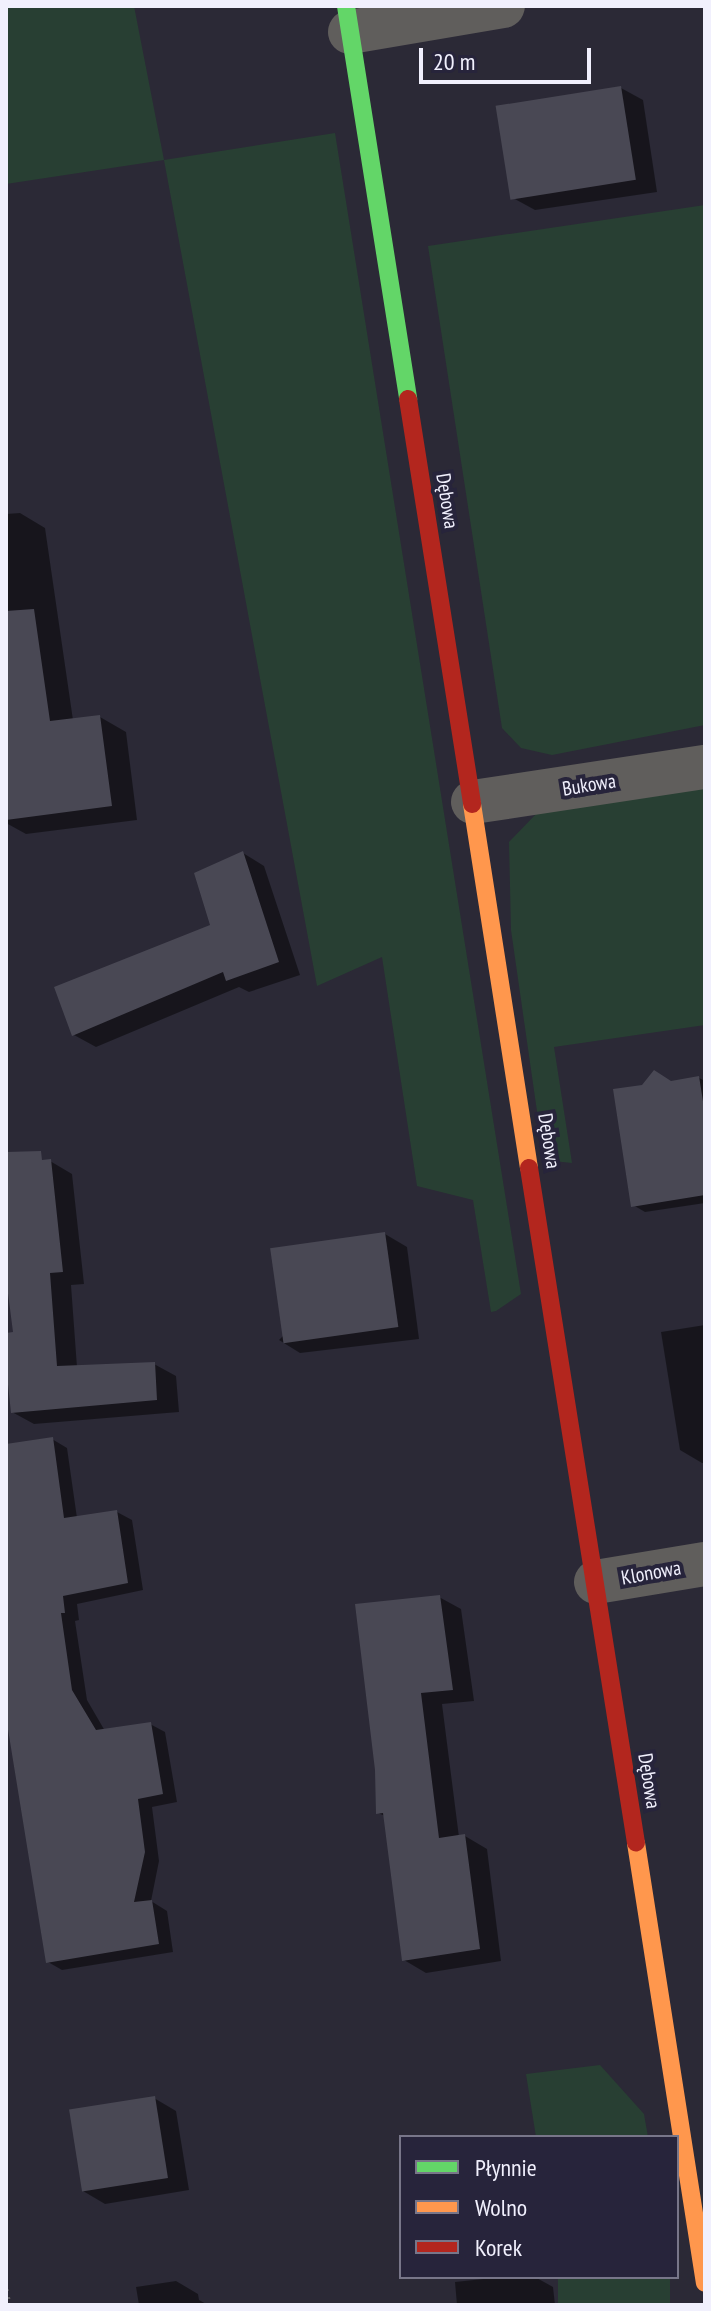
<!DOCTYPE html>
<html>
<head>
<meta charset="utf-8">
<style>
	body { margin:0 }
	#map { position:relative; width:711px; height:2311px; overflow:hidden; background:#2b2936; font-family:"PT Sans Narrow",sans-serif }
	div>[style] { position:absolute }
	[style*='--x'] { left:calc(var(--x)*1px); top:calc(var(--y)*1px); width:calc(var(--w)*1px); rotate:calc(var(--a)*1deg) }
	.green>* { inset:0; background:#283f33; transform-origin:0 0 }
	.shadow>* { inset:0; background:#0007 }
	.building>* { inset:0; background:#494854; transform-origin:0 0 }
	.path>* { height:5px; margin-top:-2.5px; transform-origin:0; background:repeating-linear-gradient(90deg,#5f5e60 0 2px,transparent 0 8px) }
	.street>* { height:44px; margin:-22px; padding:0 22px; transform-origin:22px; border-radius:22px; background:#605e5c }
	.fast>* { height:18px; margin:-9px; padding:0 9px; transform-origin:9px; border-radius:9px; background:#63d668 }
	.slow>* { height:18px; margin:-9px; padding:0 9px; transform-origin:9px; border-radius:9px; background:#ff974d }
	.jam>* { height:18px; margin:-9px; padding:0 9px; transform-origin:9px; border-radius:9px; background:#b3261e }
	span { translate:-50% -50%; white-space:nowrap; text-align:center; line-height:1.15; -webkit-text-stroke:8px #27243b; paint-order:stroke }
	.street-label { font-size:20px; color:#f1f0fd }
	.frame { position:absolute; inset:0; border:8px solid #f1f0fd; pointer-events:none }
	.legend { position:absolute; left:399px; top:2135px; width:280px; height:144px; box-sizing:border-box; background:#27243b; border:2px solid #787689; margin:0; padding:10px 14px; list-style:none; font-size:24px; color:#f1f0fd }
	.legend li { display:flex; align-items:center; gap:16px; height:40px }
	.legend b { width:40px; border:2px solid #787689 }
	.scale { position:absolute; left:419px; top:48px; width:172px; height:36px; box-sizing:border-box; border:4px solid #f1f0fd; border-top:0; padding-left:10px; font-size:24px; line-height:28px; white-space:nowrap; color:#f1f0fd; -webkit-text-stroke:6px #27243b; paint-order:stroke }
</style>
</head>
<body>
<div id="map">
	<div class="green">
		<i style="clip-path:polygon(6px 6px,134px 6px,164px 160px,335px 133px,521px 1294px,496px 1311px,491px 1312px,473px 1200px,417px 1186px,382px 957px,317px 986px,164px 160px,6px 184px)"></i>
		<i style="clip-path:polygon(705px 205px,705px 725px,552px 755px,521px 748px,502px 728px,428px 246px)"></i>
		<i style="clip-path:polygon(705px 787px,705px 1025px,554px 1047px,572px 1163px,544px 1160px,511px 930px,509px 842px,537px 813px)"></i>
		<i style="clip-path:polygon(600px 2065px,644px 2114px,648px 2137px,536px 2137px,526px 2074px)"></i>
		<i style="left:558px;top:2277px;width:112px;height:28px"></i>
	</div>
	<div class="shadow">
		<i style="clip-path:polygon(621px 88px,643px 100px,657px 192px,535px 210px,513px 198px)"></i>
		<i style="clip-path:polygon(20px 513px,45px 528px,73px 720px,100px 717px,126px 732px,137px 820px,26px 834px,6px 823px,6px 514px)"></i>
		<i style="clip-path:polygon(243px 853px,264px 866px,300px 975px,249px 992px,239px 987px,96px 1047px,74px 1035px,212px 927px)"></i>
		<i style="clip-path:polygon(699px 1078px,705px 1081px,705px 1203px,645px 1212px,633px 1205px,671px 1082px)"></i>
		<i style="clip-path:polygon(50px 1161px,72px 1174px,84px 1284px,71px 1285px,77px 1367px,154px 1364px,176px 1376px,179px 1412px,34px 1424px,12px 1412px,6px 1345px,6px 1335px,15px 1334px,6px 1249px,6px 1166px)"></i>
		<i style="clip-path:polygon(385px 1234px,407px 1247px,419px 1339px,300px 1353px,279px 1340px)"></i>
		<i style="clip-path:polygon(705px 1325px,705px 1463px,702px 1463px,680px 1450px,661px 1332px)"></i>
		<i style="clip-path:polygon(52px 1439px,67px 1448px,77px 1518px,117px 1512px,132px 1520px,143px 1590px,77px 1604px,79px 1620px,75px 1621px,87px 1700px,105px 1731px,150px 1724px,165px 1732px,177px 1802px,152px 1807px,159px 1861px,151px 1901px,167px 1911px,173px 1952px,62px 1970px,48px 1962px,6px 1705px,6px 1446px)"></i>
		<i style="clip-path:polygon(439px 1597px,461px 1609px,474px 1701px,442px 1704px,459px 1837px,465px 1836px,487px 1849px,501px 1961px,426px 1973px,404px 1960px,385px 1816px,378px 1813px)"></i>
		<i style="clip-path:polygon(154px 2098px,176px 2111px,189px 2190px,105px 2204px,83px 2191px)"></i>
		<i style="clip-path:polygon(502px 2277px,535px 2277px,553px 2287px,555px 2305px,457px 2305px,455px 2282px)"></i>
		<i style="clip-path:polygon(176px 2281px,198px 2294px,199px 2300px,208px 2305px,139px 2305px,136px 2287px)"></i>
	</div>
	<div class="building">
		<i style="left:621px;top:86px;width:95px;height:127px;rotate:81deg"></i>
		<i style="clip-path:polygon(34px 609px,50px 721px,100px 715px,112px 806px,6px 820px,6px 611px)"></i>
		<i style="clip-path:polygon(243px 851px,279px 962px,226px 981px,223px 972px,72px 1036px,54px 987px,210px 925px,194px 873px)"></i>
		<i style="clip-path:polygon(654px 1070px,671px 1081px,699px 1076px,705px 1114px,705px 1195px,631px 1207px,613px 1089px,642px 1085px)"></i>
		<i style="clip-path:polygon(41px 1151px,42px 1160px,51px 1159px,63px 1272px,50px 1273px,57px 1366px,155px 1362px,157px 1400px,11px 1413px,6px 1365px,6px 1333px,13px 1332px,6px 1278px,6px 1152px)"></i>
		<i style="left:385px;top:1232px;width:96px;height:116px;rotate:82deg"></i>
		<i style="clip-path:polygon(53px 1437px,64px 1518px,117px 1510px,128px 1583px,63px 1596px,65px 1613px,61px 1613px,72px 1690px,96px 1730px,151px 1722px,163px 1794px,138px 1799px,145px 1852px,134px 1902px,152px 1900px,159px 1944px,46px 1963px,6px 1717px,6px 1444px)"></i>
		<i style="clip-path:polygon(440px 1595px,453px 1690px,421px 1693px,439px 1838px,465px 1834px,480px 1949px,402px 1961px,383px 1813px,376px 1814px,375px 1770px,355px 1604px)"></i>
		<i style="left:155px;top:2096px;width:83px;height:87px;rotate:81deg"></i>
	</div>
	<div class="path">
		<i style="--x:6;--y:2289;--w:16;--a:79"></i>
	</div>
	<div class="street">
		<i style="--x:350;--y:32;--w:155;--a:-9.6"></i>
		<i style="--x:473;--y:802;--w:235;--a:-8.6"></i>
		<i style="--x:596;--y:1582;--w:110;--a:-9.4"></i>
	</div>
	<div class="fast">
		<i style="--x:346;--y:6;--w:398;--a:81"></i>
	</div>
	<div class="slow">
		<i style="--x:472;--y:804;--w:368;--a:81.1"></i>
		<i style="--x:636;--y:1843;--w:445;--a:81.1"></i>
	</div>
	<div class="jam">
		<i style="--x:408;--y:399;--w:410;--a:81"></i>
		<i style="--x:529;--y:1168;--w:683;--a:80.99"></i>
	</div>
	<div class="street-label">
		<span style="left:447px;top:501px;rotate:81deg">Dębowa</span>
		<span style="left:589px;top:785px;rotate:-9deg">Bukowa</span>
		<span style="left:549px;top:1141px;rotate:81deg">Dębowa</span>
		<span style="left:651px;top:1573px;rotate:-10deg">Klonowa</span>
		<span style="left:649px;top:1781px;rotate:81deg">Dębowa</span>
	</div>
	<div class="frame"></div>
	<ul class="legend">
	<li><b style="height:10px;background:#63d668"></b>Płynnie</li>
	<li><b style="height:10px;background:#ff974d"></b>Wolno</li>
	<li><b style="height:10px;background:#b3261e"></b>Korek</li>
	</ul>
	<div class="scale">20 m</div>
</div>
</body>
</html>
